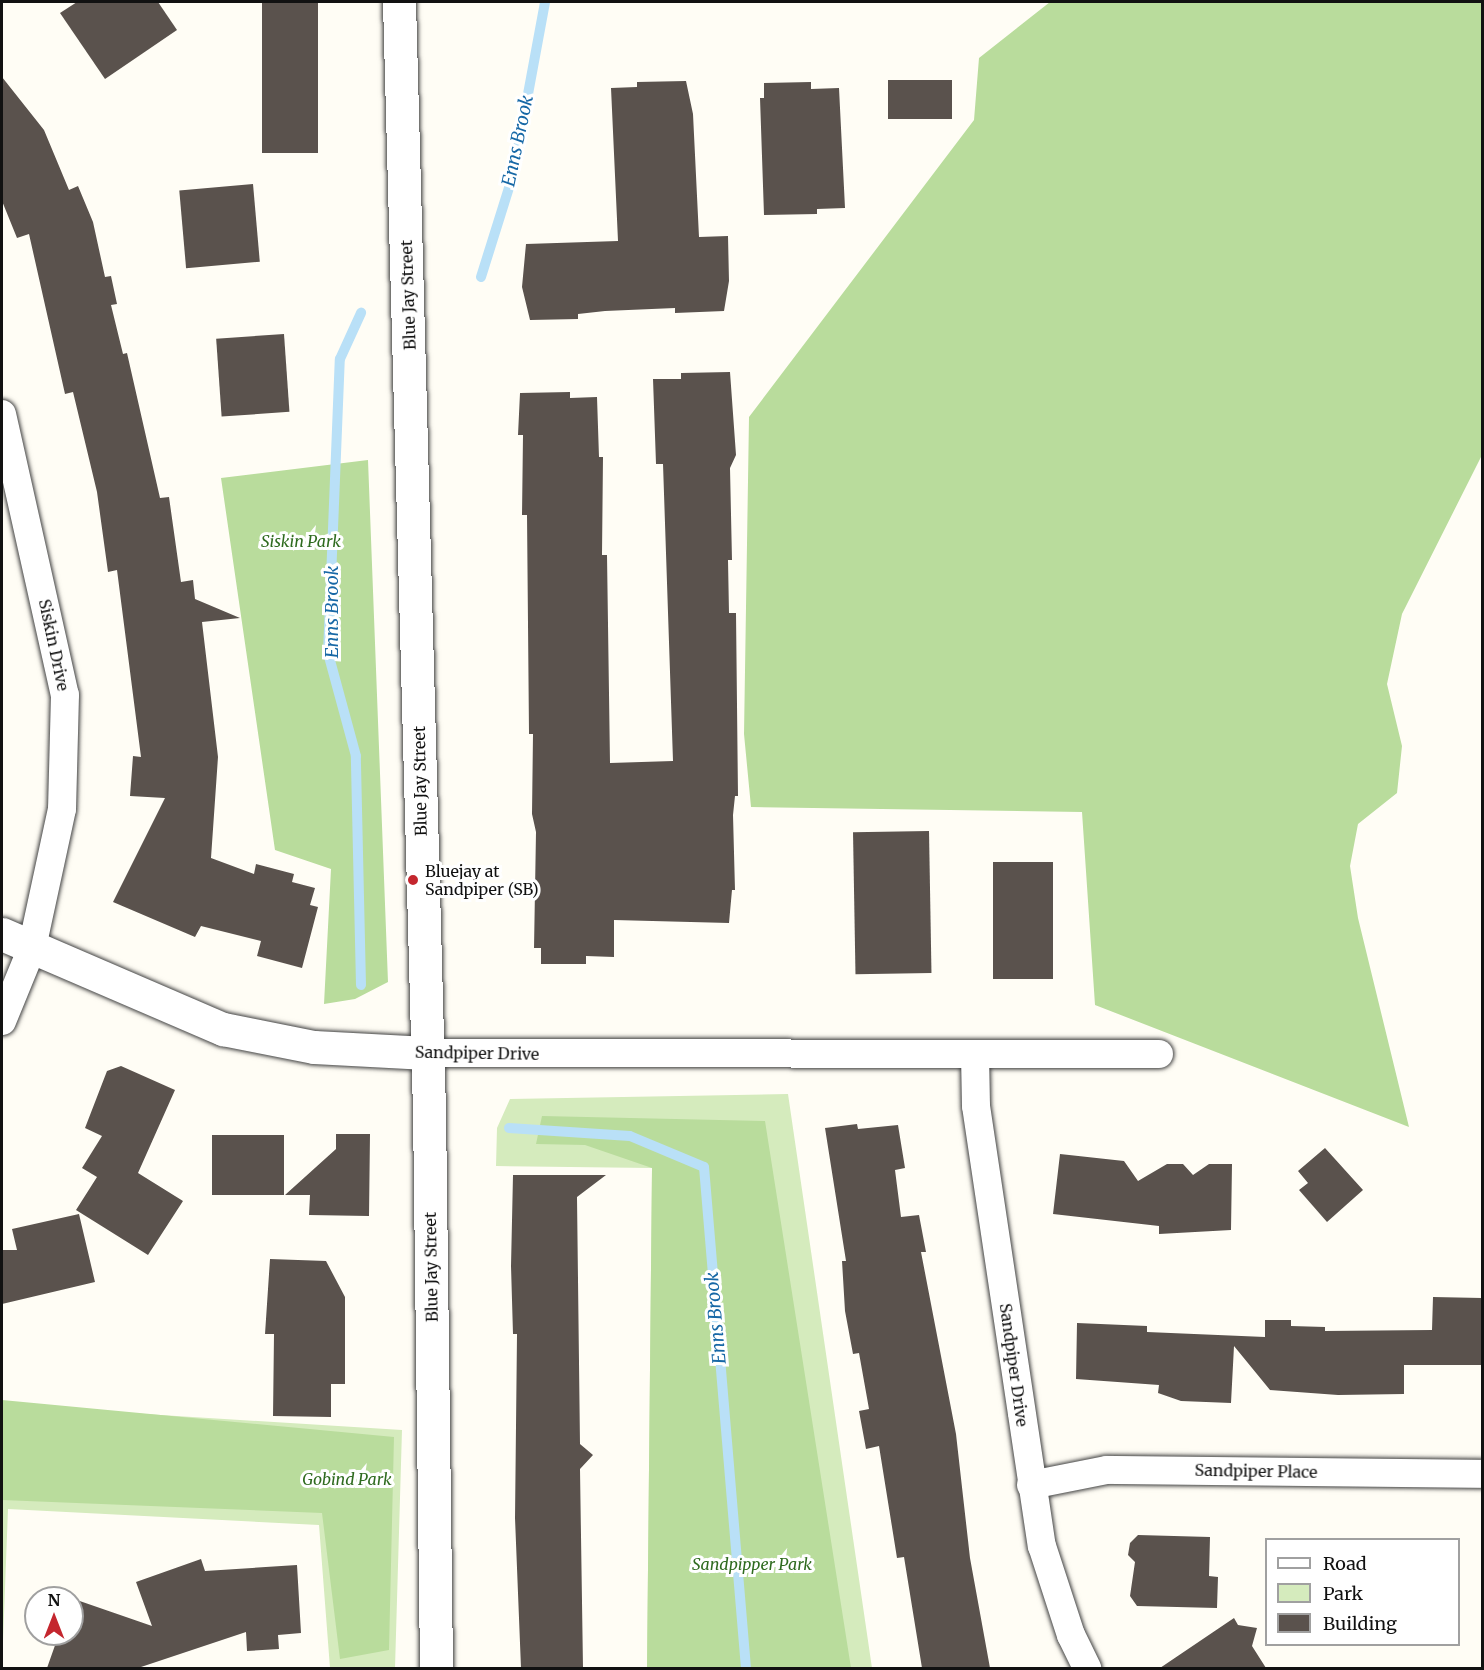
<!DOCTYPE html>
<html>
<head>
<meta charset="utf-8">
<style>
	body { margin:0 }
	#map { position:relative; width:1484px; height:1670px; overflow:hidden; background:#fffdf5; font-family:Merriweather,serif }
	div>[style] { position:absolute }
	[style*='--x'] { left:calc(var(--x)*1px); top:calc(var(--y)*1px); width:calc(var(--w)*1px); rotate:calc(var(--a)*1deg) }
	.green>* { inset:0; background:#d5ebbd }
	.forest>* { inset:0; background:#b9dc9c }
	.stream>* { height:10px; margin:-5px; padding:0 5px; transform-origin:5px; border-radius:5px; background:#b9e0f7 }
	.building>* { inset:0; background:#5a524d; transform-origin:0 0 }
	.roads { filter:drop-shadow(0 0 2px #444) drop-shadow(0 0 2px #444) }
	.minor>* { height:28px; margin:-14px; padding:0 14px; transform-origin:14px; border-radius:14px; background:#fff }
	.tertiary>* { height:33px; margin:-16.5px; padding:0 16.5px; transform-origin:16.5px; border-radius:16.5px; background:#fff }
	.dots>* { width:16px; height:16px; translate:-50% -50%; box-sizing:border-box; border:3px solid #fff; border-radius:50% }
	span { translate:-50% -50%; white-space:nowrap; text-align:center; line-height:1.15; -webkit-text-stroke:6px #fff; paint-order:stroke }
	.street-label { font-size:16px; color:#111 }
	.park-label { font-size:16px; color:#2f6b1f; font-style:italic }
	.poi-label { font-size:16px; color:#111 }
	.left { translate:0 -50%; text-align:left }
	.water-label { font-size:18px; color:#1768a6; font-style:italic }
	.frame { position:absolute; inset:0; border:3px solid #111; pointer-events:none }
	.legend { position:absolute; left:1265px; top:1538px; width:195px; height:108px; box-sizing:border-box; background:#fff; border:2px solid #a0a0a0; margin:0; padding:8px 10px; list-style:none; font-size:18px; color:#111 }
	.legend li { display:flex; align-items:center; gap:12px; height:30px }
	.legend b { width:30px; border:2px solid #a0a0a0 }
	.north { position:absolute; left:24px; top:1586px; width:60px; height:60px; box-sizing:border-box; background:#fff; border:2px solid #a0a0a0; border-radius:50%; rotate:0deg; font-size:16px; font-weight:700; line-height:24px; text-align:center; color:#111 }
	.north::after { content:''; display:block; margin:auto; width:21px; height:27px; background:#c4262e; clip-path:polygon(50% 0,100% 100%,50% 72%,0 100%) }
</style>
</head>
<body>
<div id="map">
	<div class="green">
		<i style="clip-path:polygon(788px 1094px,872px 1668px,647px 1668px,652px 1168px,496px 1166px,497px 1128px,510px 1099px)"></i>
		<i style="clip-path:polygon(2px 1405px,402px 1430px,395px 1668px,330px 1668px,319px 1525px,8px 1509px,2px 1668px)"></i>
	</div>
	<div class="forest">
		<i style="clip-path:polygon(1050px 2px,1482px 2px,1482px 455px,1402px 614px,1387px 684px,1402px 746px,1397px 793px,1358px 824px,1350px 866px,1358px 918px,1409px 1127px,1095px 1005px,1082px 812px,751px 807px,744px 734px,749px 417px,974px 120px,979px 58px)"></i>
		<i style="clip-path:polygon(368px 460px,388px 982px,355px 999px,324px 1004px,331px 869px,275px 850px,221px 478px)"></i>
		<i style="clip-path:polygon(542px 1116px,765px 1121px,851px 1668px,647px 1668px,652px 1168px,585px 1145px,536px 1144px)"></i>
		<i style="clip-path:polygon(2px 1400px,394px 1437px,389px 1650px,340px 1659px,322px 1513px,2px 1500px)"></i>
	</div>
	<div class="stream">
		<i style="--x:481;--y:277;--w:107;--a:-72.6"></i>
		<i style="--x:513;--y:175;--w:176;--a:-79.5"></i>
		<i style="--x:361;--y:985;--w:229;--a:-91.3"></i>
		<i style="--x:356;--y:756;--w:107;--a:-105.2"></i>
		<i style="--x:328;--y:653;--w:294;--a:-87.7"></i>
		<i style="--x:340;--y:359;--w:51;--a:-65.5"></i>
		<i style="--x:509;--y:1128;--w:121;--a:3.8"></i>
		<i style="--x:630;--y:1136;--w:80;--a:22.7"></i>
		<i style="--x:704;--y:1167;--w:503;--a:85.21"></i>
	</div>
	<div class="building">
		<i style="clip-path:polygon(77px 2px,158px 2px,177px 30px,105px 79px,60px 13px)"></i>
		<i style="left:262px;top:2px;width:56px;height:151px"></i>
		<i style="clip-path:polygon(2px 77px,44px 130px,69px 190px,78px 186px,93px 222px,105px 277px,111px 276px,117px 304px,111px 305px,123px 354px,127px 353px,160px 498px,169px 497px,181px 582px,193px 580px,195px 599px,240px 618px,202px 622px,218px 757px,211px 858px,254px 874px,256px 864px,294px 874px,292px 882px,315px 888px,310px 905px,318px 907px,302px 968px,257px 956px,261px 941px,201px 926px,195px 937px,113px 902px,165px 798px,130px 796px,133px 756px,141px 757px,117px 570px,108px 572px,97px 492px,73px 392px,65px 394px,29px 234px,17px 238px,2px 201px)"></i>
		<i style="left:952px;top:80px;width:39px;height:64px;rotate:90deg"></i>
		<i style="clip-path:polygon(686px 81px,693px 114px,699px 237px,728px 236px,729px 281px,724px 311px,675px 313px,675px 308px,605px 311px,578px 314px,578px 319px,530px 320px,522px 287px,526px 244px,618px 241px,611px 88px,637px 87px,637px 82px)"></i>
		<i style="clip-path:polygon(811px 82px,811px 89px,839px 88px,845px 208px,817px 209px,817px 214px,764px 215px,760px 98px,764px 98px,764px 83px)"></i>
		<i style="left:253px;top:184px;width:78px;height:74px;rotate:85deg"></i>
		<i style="left:284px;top:334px;width:78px;height:68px;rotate:86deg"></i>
		<i style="clip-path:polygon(730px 372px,736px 455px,730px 468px,732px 560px,728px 560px,729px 613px,736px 613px,738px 796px,735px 796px,733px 815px,735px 890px,732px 890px,729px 923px,614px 920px,614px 957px,586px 956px,586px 964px,541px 964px,541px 948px,534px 948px,536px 832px,532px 814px,533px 734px,529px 734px,527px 515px,522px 515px,523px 435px,518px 435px,520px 393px,570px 392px,570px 398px,597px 397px,599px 457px,603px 457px,602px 555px,607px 555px,610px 763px,673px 761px,663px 464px,656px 464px,653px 379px,681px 379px,681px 373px)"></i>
		<i style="left:929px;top:831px;width:142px;height:76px;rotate:89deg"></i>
		<i style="left:993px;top:862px;width:60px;height:117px"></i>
		<i style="clip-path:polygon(121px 1066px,175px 1090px,138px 1173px,183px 1201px,148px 1255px,76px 1210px,97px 1177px,82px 1168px,102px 1136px,85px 1128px,107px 1071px)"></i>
		<i style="clip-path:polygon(857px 1124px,858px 1129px,898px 1125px,905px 1168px,895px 1170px,901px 1217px,919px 1215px,926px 1252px,921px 1252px,956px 1434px,970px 1558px,990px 1668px,922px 1668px,904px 1557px,897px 1558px,879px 1446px,866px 1449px,859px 1411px,869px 1409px,859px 1353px,853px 1354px,845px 1311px,842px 1261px,846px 1261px,825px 1128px)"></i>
		<i style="clip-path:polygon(336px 1134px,370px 1134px,369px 1216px,309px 1215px,310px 1195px,285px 1195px,336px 1149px)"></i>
		<i style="left:212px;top:1135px;width:72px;height:60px"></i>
		<i style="clip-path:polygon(1325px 1148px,1363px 1190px,1327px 1222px,1299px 1190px,1308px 1183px,1298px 1171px)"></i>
		<i style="clip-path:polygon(1060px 1154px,1124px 1161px,1138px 1181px,1167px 1164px,1183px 1164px,1193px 1175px,1209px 1164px,1232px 1164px,1231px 1230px,1159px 1234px,1159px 1226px,1053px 1214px)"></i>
		<i style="clip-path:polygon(513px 1175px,606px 1175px,577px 1197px,580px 1444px,593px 1455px,580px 1469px,583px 1668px,521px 1668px,515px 1518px,517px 1334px,513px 1334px,511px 1266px)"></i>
		<i style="clip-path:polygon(79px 1214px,95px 1282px,2px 1304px,2px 1250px,17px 1250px,12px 1229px)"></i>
		<i style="clip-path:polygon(270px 1259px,326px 1261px,345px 1297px,345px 1384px,331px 1384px,331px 1417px,273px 1416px,274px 1334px,265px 1334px)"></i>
		<i style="clip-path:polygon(1433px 1297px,1482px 1298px,1482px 1365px,1404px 1365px,1404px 1394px,1338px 1395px,1270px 1390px,1234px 1346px,1231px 1403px,1181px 1401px,1158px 1393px,1159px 1385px,1076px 1379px,1077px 1323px,1147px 1326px,1147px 1332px,1265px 1337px,1265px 1320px,1291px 1320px,1291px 1326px,1325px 1327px,1325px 1331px,1432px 1330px)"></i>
		<i style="clip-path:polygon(1138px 1535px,1210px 1537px,1209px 1576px,1218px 1577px,1217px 1608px,1137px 1606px,1130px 1596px,1135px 1562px,1128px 1555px,1130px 1543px)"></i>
		<i style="clip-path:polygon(201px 1559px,205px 1571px,297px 1565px,301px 1633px,278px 1635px,279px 1649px,247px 1651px,246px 1632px,138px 1668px,47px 1668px,59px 1634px,72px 1634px,71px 1598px,152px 1626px,136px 1582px)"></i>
		<i style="clip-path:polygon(1234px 1618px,1238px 1625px,1257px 1628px,1252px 1646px,1266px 1668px,1160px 1668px)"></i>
	</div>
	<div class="roads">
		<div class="minor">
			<i style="--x:2;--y:414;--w:288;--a:77.4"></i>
			<i style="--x:65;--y:695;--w:114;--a:91.5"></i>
			<i style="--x:62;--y:809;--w:142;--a:102.2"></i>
			<i style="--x:32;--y:948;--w:79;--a:112.3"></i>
			<i style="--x:427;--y:1053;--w:732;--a:0.08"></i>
			<i style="--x:975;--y:1054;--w:52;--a:88.9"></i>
			<i style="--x:976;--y:1106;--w:445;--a:81.5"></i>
			<i style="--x:1042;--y:1546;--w:94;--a:72"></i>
			<i style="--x:1071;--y:1635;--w:37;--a:64"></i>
			<i style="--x:1031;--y:1485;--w:77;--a:-11.2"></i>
			<i style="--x:1107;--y:1470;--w:375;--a:0.6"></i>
		</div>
		<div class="tertiary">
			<i style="--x:399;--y:2;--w:1107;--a:88.45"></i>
			<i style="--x:429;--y:1109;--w:559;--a:89.28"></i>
			<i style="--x:2;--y:934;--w:241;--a:23.3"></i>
			<i style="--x:223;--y:1029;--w:93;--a:11.2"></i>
			<i style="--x:314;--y:1047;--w:113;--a:3"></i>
		</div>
	</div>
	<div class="dots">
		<i style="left:413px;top:880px;background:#c4262e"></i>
	</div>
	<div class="street-label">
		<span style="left:408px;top:295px;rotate:-92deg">Blue Jay Street</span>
		<span style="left:54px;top:645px;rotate:78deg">Siskin Drive</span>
		<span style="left:420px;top:781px;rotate:-91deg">Blue Jay Street</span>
		<span style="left:477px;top:1053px;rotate:1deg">Sandpiper Drive</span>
		<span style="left:431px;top:1267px;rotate:-91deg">Blue Jay Street</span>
		<span style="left:1014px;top:1365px;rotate:82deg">Sandpiper Drive</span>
		<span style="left:1256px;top:1471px;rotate:1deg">Sandpiper Place</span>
	</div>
	<div class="park-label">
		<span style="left:301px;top:541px">Siskin Park</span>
		<span style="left:347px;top:1479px">Gobind Park</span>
		<span style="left:752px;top:1564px">Sandpipper Park</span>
	</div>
	<div class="poi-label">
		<span class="left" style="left:425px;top:880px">Bluejay at<br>Sandpiper (SB)</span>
	</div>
	<div class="water-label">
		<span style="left:518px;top:141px;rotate:-78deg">Enns Brook</span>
		<span style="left:332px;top:612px;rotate:-90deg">Enns Brook</span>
		<span style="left:716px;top:1318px;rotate:-95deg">Enns Brook</span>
	</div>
	<div class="frame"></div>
	<ul class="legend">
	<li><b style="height:8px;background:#fff"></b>Road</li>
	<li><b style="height:16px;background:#d5ebbd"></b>Park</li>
	<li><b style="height:16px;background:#5a524d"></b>Building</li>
	</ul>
	<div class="north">N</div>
</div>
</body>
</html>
